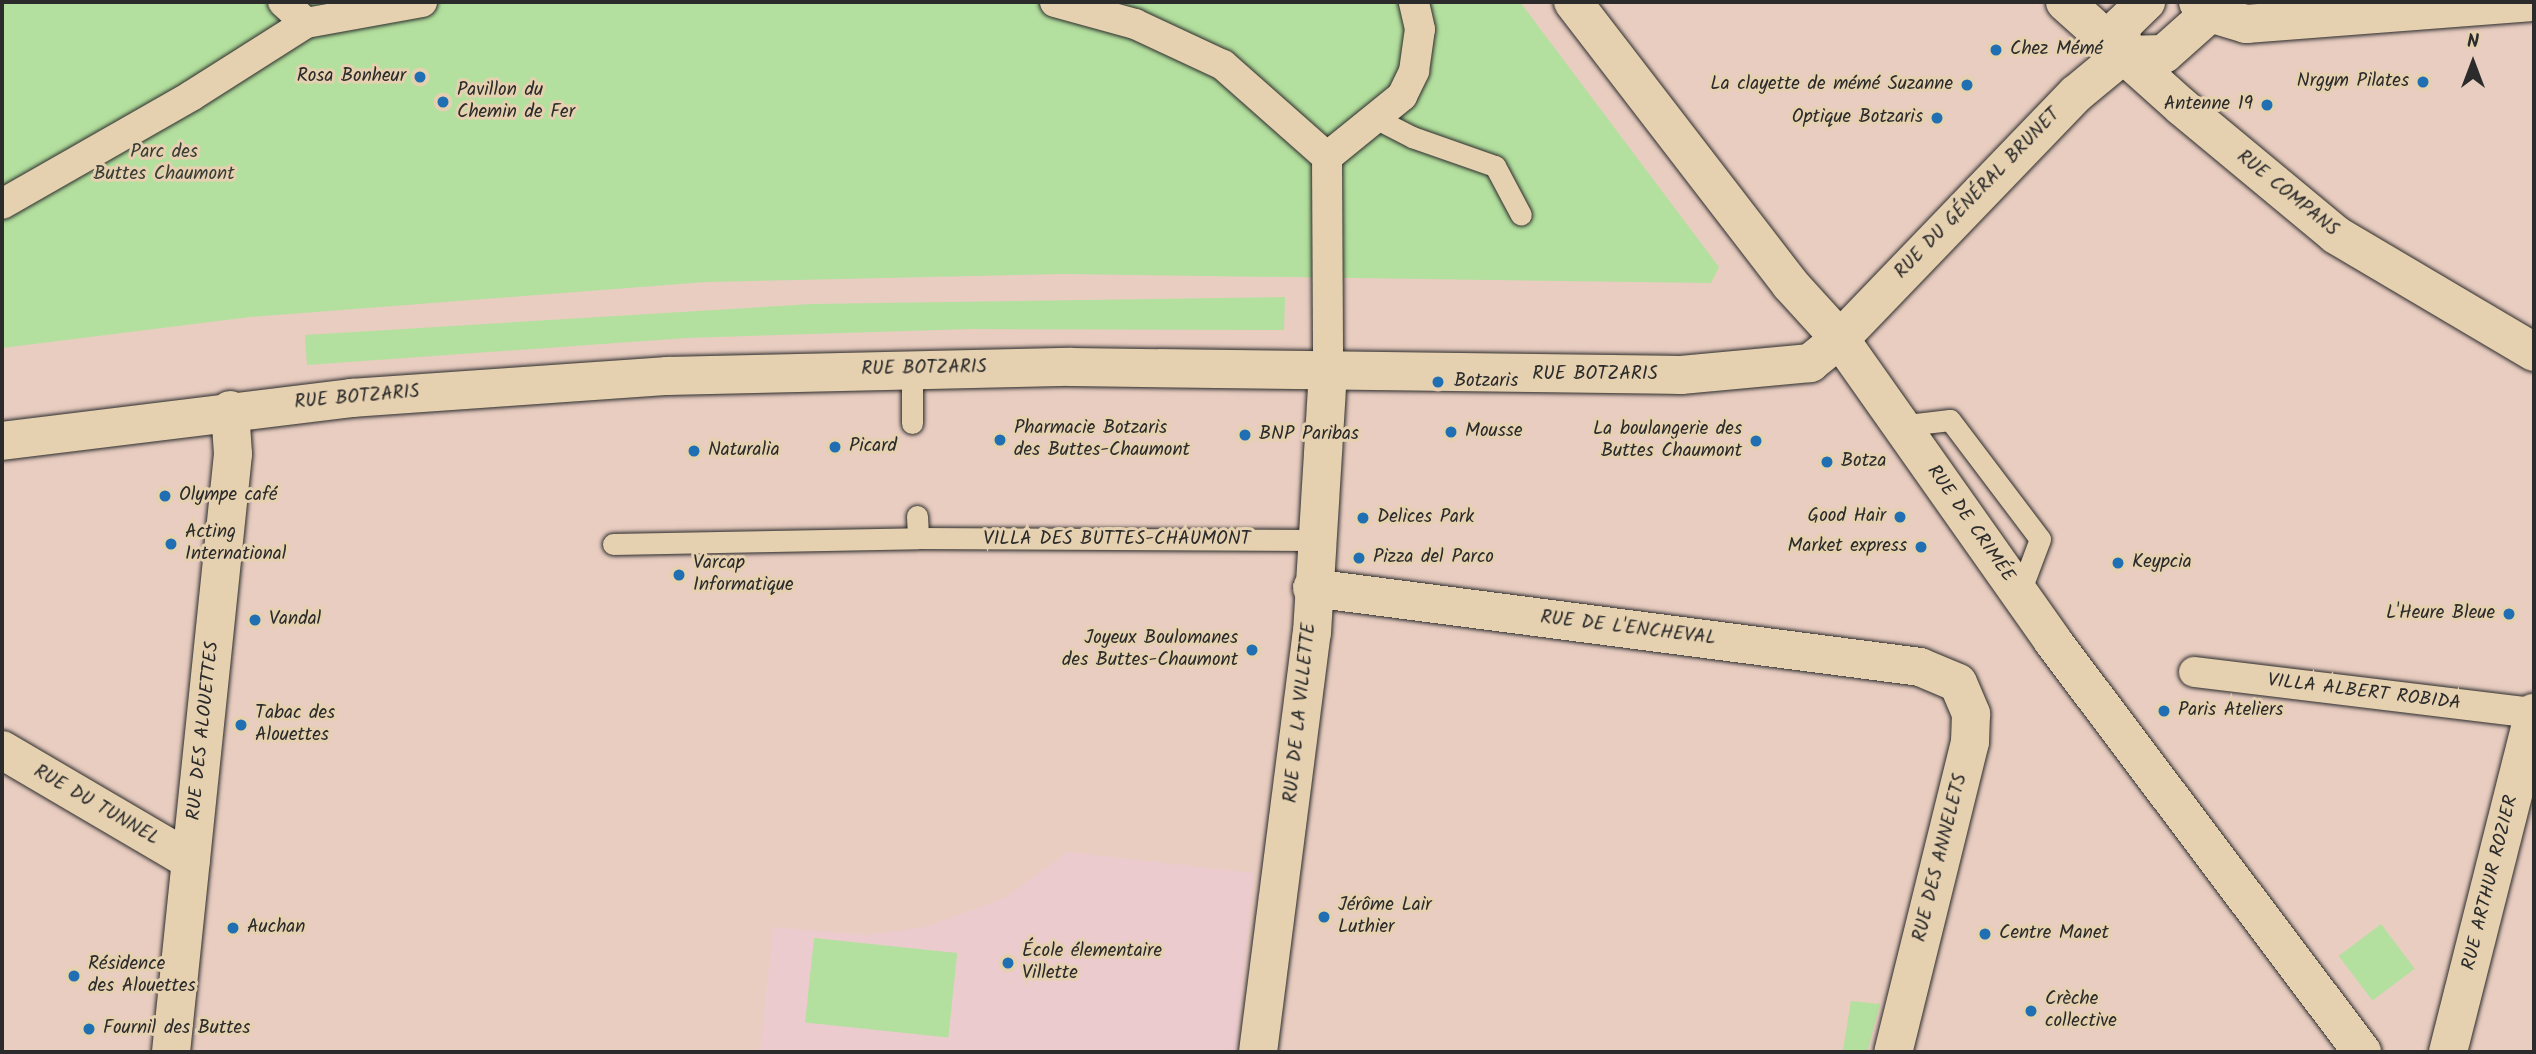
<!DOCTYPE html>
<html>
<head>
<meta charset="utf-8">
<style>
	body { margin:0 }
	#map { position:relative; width:2536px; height:1054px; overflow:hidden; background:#e9cdc1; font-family:Kalam,sans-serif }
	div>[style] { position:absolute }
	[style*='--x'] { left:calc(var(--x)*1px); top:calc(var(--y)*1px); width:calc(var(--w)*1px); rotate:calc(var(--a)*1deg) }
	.built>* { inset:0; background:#eccbce }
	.green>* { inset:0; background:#b3e09e; transform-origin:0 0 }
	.roads { filter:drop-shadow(0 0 2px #2b2b2b) drop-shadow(0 0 2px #2b2b2b) }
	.service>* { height:21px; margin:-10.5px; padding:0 10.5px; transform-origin:10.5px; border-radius:10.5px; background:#e5d0af }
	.pedestrian>* { height:30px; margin:-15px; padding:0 15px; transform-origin:15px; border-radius:15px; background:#e5d0af }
	.minor>* { height:38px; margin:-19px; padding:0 19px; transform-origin:19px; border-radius:19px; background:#e5d0af }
	.tertiary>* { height:38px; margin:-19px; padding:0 19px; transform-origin:19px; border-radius:19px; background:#e5d0af }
	.dots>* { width:19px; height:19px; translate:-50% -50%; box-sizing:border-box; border:4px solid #e5d0af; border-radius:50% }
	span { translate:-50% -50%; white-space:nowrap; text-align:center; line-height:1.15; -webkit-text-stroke:6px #e5d0af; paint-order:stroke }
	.poi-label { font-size:19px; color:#2b2b2b }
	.left { translate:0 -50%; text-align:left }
	.right { translate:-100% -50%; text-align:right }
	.park-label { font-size:19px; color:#393d36 }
	.street-label { font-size:19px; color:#2b2b2b }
	.frame { position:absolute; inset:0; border:4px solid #2b2b2b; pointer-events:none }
	.north { position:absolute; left:2438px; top:28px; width:70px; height:70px; -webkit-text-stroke:5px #e5d0af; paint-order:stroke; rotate:0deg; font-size:19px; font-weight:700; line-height:28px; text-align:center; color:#2b2b2b }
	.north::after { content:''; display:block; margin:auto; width:24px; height:32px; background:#2b2b2b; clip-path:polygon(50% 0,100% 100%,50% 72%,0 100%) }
</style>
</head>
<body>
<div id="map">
	<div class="built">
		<i style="clip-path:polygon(1068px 852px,1254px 873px,1236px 1052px,760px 1052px,773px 927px,867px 935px,925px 927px,1004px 898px)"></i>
	</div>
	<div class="green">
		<i style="clip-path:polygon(2px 2px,1520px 2px,1719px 267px,1711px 283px,1065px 274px,706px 282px,250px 317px,2px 348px)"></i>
		<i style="clip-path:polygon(1285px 297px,1284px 330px,972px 329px,686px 338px,307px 365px,305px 335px,812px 304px)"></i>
		<i style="left:2381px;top:924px;width:56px;height:53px;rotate:53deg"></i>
		<i style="left:814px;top:938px;width:144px;height:85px;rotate:6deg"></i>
		<i style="clip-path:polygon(1851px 1001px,1880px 1004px,1867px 1052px,1843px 1050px)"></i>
	</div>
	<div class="roads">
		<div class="service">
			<i style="--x:1375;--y:118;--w:42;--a:27.2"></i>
			<i style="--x:1412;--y:137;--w:88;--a:19.3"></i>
			<i style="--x:1495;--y:166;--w:55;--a:62"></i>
			<i style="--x:912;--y:369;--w:54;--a:90"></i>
			<i style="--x:1899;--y:426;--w:51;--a:-6.7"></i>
			<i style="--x:1950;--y:420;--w:149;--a:52.9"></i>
			<i style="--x:2040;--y:539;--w:60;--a:110.6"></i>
			<i style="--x:917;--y:516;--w:22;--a:87"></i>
			<i style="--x:918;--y:538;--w:397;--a:0.3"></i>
			<i style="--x:613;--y:544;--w:305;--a:-1.1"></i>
		</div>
		<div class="pedestrian">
			<i style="--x:283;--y:2;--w:31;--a:42"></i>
			<i style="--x:1055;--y:2;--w:83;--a:15.4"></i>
			<i style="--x:1135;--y:24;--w:97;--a:25"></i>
			<i style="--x:1223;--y:65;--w:139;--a:41.5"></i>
			<i style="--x:1327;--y:157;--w:214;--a:89.7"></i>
			<i style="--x:1327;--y:157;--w:97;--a:-39.1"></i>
			<i style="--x:1402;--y:96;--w:28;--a:-64"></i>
			<i style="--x:1414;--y:71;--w:42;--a:-81.9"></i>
			<i style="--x:1420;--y:29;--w:28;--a:-103"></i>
			<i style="--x:2;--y:204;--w:218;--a:-29.7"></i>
			<i style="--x:191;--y:96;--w:136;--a:-32.4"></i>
			<i style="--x:306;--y:23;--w:118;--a:-10.3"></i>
			<i style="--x:2194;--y:672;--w:342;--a:6.9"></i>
		</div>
		<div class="minor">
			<i style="--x:2065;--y:2;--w:157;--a:41.9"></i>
			<i style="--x:2182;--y:107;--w:200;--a:39.7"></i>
			<i style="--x:2336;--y:235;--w:230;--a:30.6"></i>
			<i style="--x:2198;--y:2;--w:16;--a:43"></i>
			<i style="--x:2210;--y:13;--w:38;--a:17"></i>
			<i style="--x:2246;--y:24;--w:284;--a:-4.4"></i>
			<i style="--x:2123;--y:55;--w:29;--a:-94"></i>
			<i style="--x:2121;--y:26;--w:35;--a:-44"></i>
			<i style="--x:1840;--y:339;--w:340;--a:-46.1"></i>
			<i style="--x:2076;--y:94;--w:61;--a:-39.7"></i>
			<i style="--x:2123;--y:55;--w:41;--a:-1.4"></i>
			<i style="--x:2164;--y:54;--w:62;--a:-41.7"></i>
			<i style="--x:1312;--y:588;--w:613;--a:7.4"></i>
			<i style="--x:1920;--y:667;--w:41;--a:22.8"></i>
			<i style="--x:1958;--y:683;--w:34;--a:67"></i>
			<i style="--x:1971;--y:714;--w:28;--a:92"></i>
			<i style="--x:1970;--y:742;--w:319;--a:103.9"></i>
			<i style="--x:2;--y:750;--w:219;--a:30.4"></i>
			<i style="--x:171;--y:1052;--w:601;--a:-84.08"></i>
			<i style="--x:233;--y:454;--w:44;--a:-93.9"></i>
			<i style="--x:1258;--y:1052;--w:422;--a:-82.7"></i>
			<i style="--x:1312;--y:633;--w:262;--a:-86.5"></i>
			<i style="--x:2448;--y:1052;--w:350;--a:-75.8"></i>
		</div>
		<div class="tertiary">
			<i style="--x:1573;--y:2;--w:356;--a:52.4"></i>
			<i style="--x:1790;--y:284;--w:74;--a:47.7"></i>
			<i style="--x:1840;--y:339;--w:368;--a:54.8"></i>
			<i style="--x:2052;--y:640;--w:516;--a:53.04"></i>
			<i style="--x:2;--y:441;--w:353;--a:-7"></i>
			<i style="--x:352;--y:398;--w:316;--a:-4"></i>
			<i style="--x:667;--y:376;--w:404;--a:-1.3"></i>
			<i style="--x:1071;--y:367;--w:610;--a:0.75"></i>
			<i style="--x:1681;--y:375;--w:130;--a:-5.3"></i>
			<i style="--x:1810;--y:363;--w:38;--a:-39"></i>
		</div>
	</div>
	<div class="dots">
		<i style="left:1996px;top:50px;background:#1f6fb2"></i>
		<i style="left:420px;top:77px;background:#1f6fb2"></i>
		<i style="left:2423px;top:82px;background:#1f6fb2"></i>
		<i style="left:1967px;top:85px;background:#1f6fb2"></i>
		<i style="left:443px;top:102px;background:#1f6fb2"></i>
		<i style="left:2267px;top:105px;background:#1f6fb2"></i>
		<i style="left:1937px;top:118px;background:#1f6fb2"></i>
		<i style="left:1438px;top:382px;background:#1f6fb2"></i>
		<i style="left:1451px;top:432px;background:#1f6fb2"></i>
		<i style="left:1245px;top:435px;background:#1f6fb2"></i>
		<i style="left:1000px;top:440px;background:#1f6fb2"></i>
		<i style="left:1756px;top:441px;background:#1f6fb2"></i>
		<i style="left:835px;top:447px;background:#1f6fb2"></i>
		<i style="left:694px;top:451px;background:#1f6fb2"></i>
		<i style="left:1827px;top:462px;background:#1f6fb2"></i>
		<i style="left:165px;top:496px;background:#1f6fb2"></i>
		<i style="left:1900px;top:517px;background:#1f6fb2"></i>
		<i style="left:1363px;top:518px;background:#1f6fb2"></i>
		<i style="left:171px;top:544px;background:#1f6fb2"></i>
		<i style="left:1921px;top:547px;background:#1f6fb2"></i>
		<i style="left:1359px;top:558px;background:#1f6fb2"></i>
		<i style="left:2118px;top:563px;background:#1f6fb2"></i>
		<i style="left:679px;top:575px;background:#1f6fb2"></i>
		<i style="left:2509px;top:614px;background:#1f6fb2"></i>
		<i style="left:255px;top:620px;background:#1f6fb2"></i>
		<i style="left:1252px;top:650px;background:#1f6fb2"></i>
		<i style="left:2164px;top:711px;background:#1f6fb2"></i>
		<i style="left:241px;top:725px;background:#1f6fb2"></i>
		<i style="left:1324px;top:917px;background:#1f6fb2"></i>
		<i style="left:233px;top:928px;background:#1f6fb2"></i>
		<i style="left:1985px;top:934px;background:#1f6fb2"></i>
		<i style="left:1008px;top:963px;background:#1f6fb2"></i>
		<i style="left:74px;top:976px;background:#1f6fb2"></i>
		<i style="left:2031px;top:1011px;background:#1f6fb2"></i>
		<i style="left:89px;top:1029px;background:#1f6fb2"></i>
	</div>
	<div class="poi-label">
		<span class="left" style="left:2010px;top:50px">Chez Mémé</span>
		<span class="right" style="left:406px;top:77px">Rosa Bonheur</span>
		<span class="right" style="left:2409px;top:82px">Nrgym Pilates</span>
		<span class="right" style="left:1953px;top:85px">La clayette de mémé Suzanne</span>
		<span class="left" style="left:457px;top:102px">Pavillon du<br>Chemin de Fer</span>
		<span class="right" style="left:2253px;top:105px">Antenne 19</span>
		<span class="right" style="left:1923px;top:118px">Optique Botzaris</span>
		<span class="left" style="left:1454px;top:382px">Botzaris</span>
		<span class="left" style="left:1014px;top:440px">Pharmacie Botzaris<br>des Buttes-Chaumont</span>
		<span class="right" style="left:1742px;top:441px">La boulangerie des<br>Buttes Chaumont</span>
		<span class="left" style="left:1465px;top:432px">Mousse</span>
		<span class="left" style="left:1259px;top:435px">BNP Paribas</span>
		<span class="left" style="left:849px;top:447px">Picard</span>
		<span class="left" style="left:708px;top:451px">Naturalia</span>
		<span class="left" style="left:1841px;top:462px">Botza</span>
		<span class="left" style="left:179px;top:496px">Olympe café</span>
		<span class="right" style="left:1886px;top:517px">Good Hair</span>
		<span class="left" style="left:1377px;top:518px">Delices Park</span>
		<span class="left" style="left:185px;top:544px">Acting<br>International</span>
		<span class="right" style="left:1907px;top:547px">Market express</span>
		<span class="left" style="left:1373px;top:558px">Pizza del Parco</span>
		<span class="left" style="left:2132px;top:563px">Keypcia</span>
		<span class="left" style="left:693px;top:575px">Varcap<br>Informatique</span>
		<span class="right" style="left:2495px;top:614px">L'Heure Bleue</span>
		<span class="left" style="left:269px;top:620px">Vandal</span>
		<span class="right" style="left:1238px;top:650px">Joyeux Boulomanes<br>des Buttes-Chaumont</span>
		<span class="left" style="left:2178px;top:711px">Paris Ateliers</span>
		<span class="left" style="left:255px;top:725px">Tabac des<br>Alouettes</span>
		<span class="left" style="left:1338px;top:917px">Jérôme Lair<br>Luthier</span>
		<span class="left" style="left:247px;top:928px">Auchan</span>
		<span class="left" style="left:1999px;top:934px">Centre Manet</span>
		<span class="left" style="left:1022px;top:963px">École élementaire<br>Villette</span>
		<span class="left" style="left:88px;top:976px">Résidence<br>des Alouettes</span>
		<span class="left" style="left:2045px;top:1011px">Crèche<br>collective</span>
		<span class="left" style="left:103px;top:1029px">Fournil des Buttes</span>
	</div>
	<div class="park-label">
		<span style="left:164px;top:164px">Parc des<br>Buttes Chaumont</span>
	</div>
	<div class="street-label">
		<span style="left:1978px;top:194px;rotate:-46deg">RUE DU GÉNÉRAL BRUNET</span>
		<span style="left:2287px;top:194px;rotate:39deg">RUE COMPANS</span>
		<span style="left:924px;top:369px;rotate:-1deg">RUE BOTZARIS</span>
		<span style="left:1595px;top:375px">RUE BOTZARIS</span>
		<span style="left:357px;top:398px;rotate:-5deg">RUE BOTZARIS</span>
		<span style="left:1970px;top:524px;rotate:55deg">RUE DE CRIMÉE</span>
		<span style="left:1117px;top:540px">VILLA DES BUTTES-CHAUMONT</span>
		<span style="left:1628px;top:629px;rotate:7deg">RUE DE L'ENCHEVAL</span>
		<span style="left:2364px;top:693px;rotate:7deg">VILLA ALBERT ROBIDA</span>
		<span style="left:1301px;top:713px;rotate:-84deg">RUE DE LA VILLETTE</span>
		<span style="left:204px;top:731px;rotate:-84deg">RUE DES ALOUETTES</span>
		<span style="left:96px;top:806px;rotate:30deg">RUE DU TUNNEL</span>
		<span style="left:1941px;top:858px;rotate:-76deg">RUE DES ANNELETS</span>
		<span style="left:2491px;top:883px;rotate:-76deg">RUE ARTHUR ROZIER</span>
	</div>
	<div class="frame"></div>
	<div class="north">N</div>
</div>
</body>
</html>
